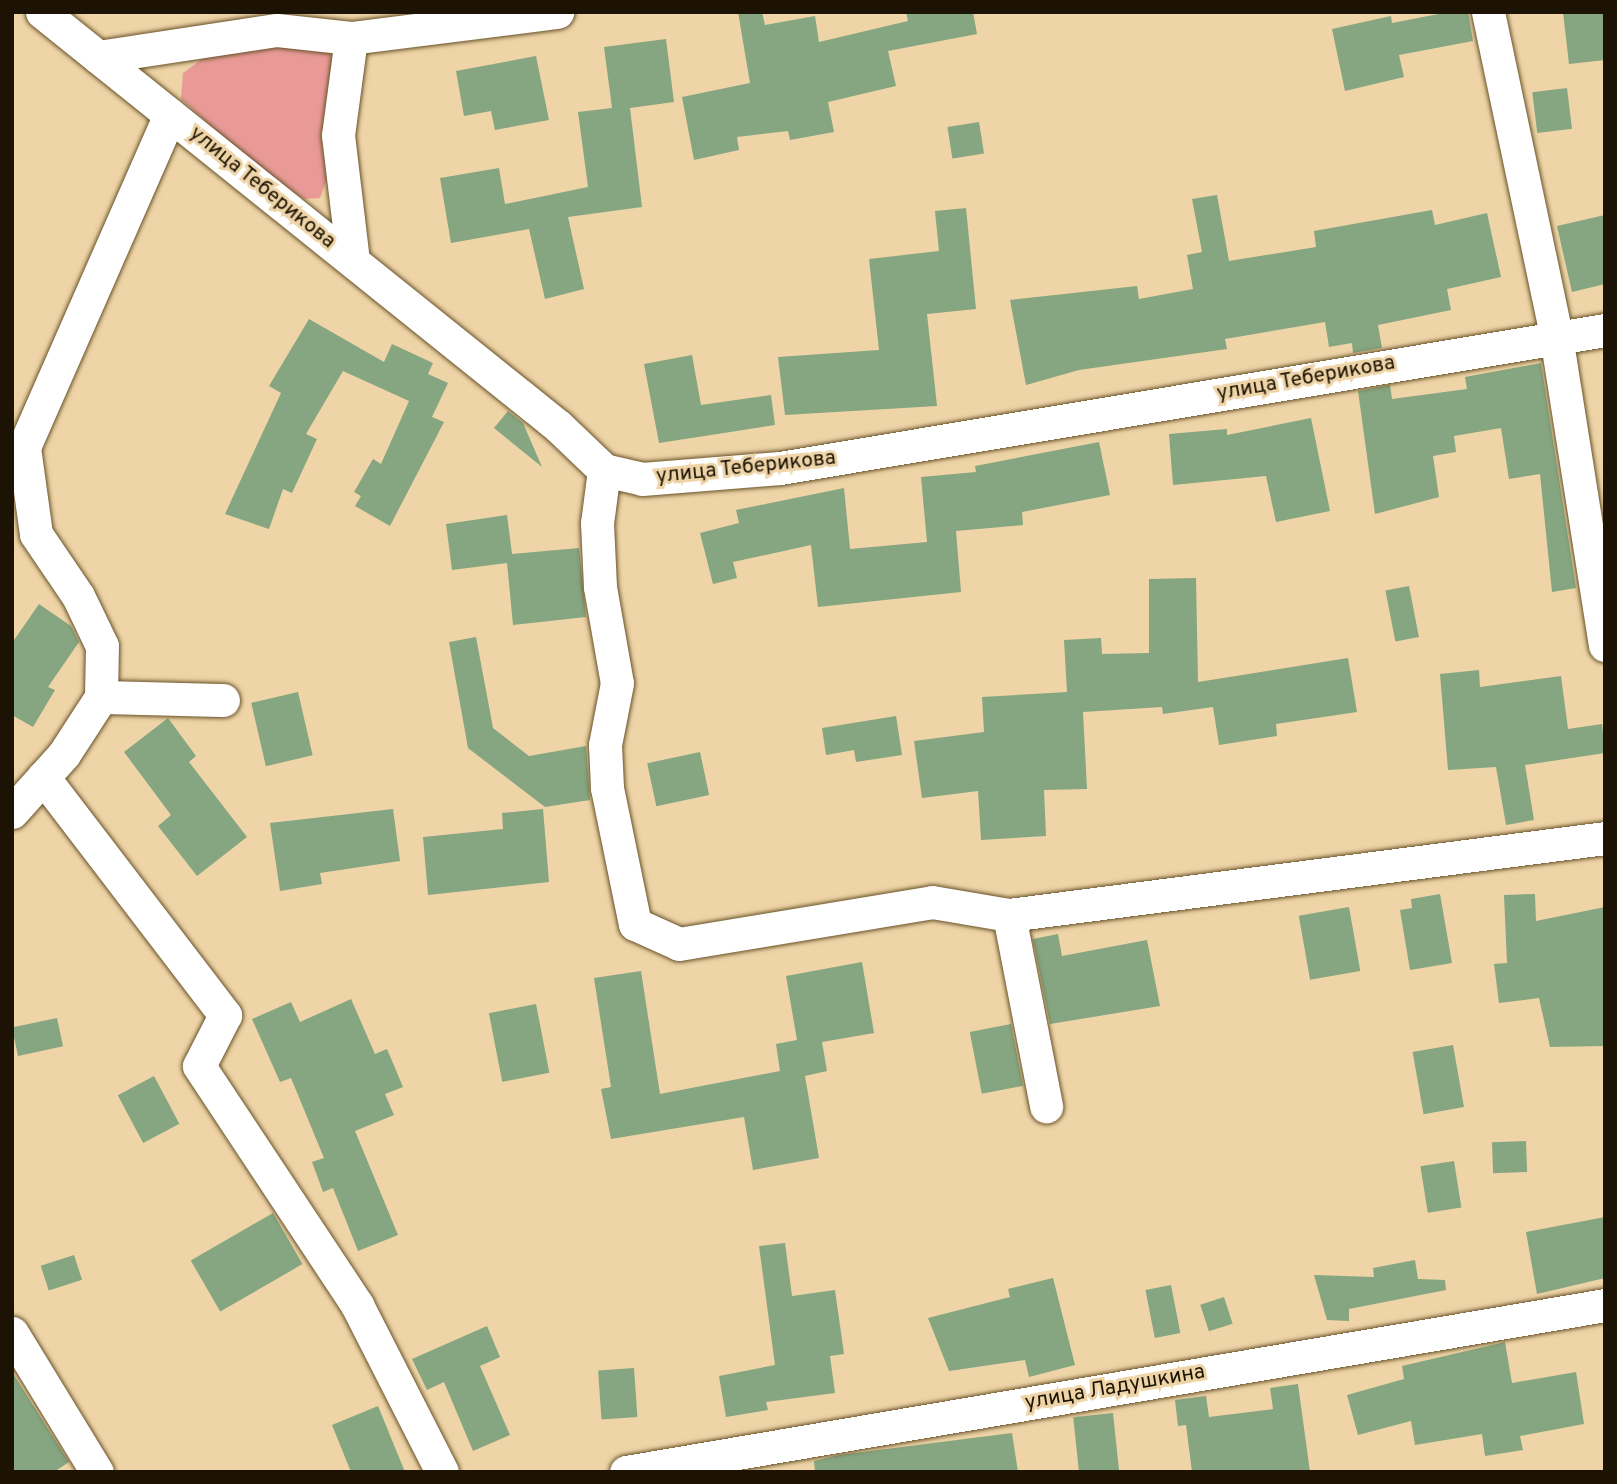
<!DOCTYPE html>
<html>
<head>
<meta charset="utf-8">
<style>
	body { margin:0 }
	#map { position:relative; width:1617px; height:1484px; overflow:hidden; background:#eed4a7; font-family:Overpass,sans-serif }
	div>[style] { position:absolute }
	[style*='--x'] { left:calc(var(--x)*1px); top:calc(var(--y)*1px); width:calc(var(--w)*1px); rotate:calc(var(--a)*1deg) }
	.green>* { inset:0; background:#e99a97 }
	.building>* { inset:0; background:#85a680; transform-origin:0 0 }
	.roads { filter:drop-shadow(0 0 2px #685228) drop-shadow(0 0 2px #685228) }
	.minor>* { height:33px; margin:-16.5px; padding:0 16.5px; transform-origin:16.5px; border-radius:16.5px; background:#fff }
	span { translate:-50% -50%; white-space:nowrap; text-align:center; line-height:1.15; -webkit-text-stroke:6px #eed4a7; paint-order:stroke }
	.street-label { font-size:21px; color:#1c1304 }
	.frame { position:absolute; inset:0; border:14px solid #1c1304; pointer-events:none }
</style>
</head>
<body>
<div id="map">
	<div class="green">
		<i style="clip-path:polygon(247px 41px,327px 45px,336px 73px,330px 171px,320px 198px,304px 199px,254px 165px,181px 99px,183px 73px,209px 54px)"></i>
	</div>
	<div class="building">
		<i style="clip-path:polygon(738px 12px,762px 12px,765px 25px,815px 16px,819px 42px,908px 21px,906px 12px,973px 12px,977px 34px,888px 51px,896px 86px,828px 102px,834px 132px,790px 140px,788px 131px,737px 137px,739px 150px,694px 160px,682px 97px,750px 83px)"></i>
		<i style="clip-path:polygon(1449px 12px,1468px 12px,1473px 41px,1399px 55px,1404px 77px,1345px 91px,1332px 29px,1391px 16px,1392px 23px)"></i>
		<i style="clip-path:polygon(1563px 12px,1605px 12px,1605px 60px,1569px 64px)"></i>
		<i style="clip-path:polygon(666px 39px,674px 102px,630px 108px,642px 207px,568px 217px,584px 289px,545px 299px,529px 229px,451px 243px,440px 178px,499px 168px,505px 204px,588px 187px,578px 112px,612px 108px,604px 47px)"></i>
		<i style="clip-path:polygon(536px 56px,549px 120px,495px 130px,491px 111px,464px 116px,456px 71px)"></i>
		<i style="left:1567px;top:88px;width:41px;height:35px;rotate:83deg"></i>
		<i style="left:979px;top:122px;width:32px;height:32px;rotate:81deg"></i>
		<i style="clip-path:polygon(1217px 195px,1229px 261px,1316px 247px,1314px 231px,1432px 210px,1435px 225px,1487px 213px,1501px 277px,1447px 289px,1451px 310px,1378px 325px,1382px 348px,1353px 353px,1352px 343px,1329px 347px,1325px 322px,1225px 339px,1227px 349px,1079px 370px,1026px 385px,1010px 300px,1137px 286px,1139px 299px,1193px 289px,1187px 255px,1202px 252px,1192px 199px)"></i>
		<i style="clip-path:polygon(966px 208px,976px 309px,927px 314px,937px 406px,785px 415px,778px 357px,879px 350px,869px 259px,939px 251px,935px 211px)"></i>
		<i style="clip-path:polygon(1605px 215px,1605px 284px,1572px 292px,1557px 226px)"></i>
		<i style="clip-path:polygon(309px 319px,384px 362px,392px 344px,433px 363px,428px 374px,448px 383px,432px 417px,444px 422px,390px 526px,355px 506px,361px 496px,354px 492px,373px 459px,381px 464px,409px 401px,343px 371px,306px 434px,317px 439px,292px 493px,283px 489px,269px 529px,225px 514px,281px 393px,269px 386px)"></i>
		<i style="clip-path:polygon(692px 355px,701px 405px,771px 395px,775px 425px,659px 443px,644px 364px)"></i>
		<i style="clip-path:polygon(1541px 363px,1576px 588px,1552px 592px,1540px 474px,1509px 479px,1501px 428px,1454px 436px,1456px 452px,1433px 456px,1439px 497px,1375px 514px,1358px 391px,1390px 385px,1392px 399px,1467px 389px,1465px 377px)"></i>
		<i style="clip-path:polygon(508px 411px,523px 423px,542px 467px,494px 428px)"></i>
		<i style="clip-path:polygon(1311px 418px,1330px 511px,1276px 522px,1266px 476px,1173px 485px,1169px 434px,1227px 429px,1227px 435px)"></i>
		<i style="clip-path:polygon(1099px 442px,1110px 495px,1022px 512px,1023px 525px,956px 531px,961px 592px,818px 607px,811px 545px,733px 562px,737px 578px,713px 584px,700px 533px,739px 523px,736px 510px,844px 488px,850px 549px,927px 542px,921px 477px,976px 472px,975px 466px)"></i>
		<i style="clip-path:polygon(507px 515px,512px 554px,579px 548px,586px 617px,513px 625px,507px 563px,452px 570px,446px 524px)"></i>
		<i style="clip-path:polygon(1196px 578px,1198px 682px,1348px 658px,1357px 712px,1276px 724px,1277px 736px,1219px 745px,1213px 707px,1163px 714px,1162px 707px,1083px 712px,1087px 789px,1044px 790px,1046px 836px,981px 840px,978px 791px,922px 798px,914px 741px,984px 732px,982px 697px,1067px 692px,1064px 640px,1101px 638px,1102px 654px,1149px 653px,1149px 579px)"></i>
		<i style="left:1409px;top:586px;width:52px;height:24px;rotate:79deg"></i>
		<i style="clip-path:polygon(39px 604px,71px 626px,79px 642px,48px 687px,55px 690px,33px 727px,12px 715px,12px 643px)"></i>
		<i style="clip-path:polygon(476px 637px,493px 728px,529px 756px,586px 746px,590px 800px,545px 807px,468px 748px,449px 642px)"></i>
		<i style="clip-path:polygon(1479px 670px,1480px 687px,1561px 676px,1568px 729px,1602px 724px,1605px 753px,1525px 765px,1534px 820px,1506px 825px,1496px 767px,1448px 770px,1440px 674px)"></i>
		<i style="left:298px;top:692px;width:65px;height:48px;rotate:77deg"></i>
		<i style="clip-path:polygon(896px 716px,902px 755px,856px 762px,854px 750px,826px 755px,822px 728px)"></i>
		<i style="clip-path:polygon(168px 718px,196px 756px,189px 762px,247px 837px,197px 876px,158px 826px,171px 815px,124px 752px)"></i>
		<i style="left:700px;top:752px;width:44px;height:54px;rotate:78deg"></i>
		<i style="clip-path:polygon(393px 809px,400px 861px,320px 873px,322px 884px,280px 891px,270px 823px)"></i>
		<i style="clip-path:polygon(543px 809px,549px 882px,428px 895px,423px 837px,503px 829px,502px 813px)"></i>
		<i style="clip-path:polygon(1440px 894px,1452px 963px,1410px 970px,1400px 910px,1412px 908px,1411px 899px)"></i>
		<i style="clip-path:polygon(1535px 894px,1536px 921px,1605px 907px,1605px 1046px,1550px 1047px,1539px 998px,1499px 1003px,1494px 964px,1507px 963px,1504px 895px)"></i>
		<i style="left:1349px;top:907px;width:65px;height:51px;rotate:80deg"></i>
		<i style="clip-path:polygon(1058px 934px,1062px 956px,1147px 940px,1160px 1006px,1050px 1024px,1033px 939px)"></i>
		<i style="clip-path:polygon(862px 962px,874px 1033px,822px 1042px,827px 1071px,805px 1076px,819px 1158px,753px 1170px,744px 1117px,611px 1139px,601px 1089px,611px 1087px,594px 978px,641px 971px,660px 1094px,780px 1071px,776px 1044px,797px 1040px,786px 976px)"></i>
		<i style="clip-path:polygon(351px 999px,375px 1054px,387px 1049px,403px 1087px,385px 1094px,394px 1115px,355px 1131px,398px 1235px,358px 1251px,333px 1188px,323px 1192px,312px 1162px,324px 1158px,291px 1078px,280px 1082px,252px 1019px,291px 1002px,300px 1022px)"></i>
		<i style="left:536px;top:1004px;width:70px;height:48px;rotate:79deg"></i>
		<i style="left:57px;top:1018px;width:29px;height:46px;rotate:78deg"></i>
		<i style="left:1011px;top:1024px;width:63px;height:42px;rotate:79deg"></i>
		<i style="left:1453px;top:1045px;width:63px;height:41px;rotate:80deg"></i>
		<i style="left:154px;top:1076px;width:54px;height:41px;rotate:62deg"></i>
		<i style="left:1526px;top:1141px;width:31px;height:34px;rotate:88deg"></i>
		<i style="left:1454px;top:1161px;width:47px;height:34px;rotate:81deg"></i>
		<i style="left:273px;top:1213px;width:59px;height:95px;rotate:60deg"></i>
		<i style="clip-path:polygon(1605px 1217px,1605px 1278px,1537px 1294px,1526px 1232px)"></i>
		<i style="clip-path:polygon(785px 1243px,792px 1296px,835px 1290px,844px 1354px,830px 1356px,835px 1393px,766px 1402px,768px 1410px,726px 1417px,719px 1376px,775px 1365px,759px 1246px)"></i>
		<i style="left:74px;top:1255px;width:26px;height:35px;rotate:72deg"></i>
		<i style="clip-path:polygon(1415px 1260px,1418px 1279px,1445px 1280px,1446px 1290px,1349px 1309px,1349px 1321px,1327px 1320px,1314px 1275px,1374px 1277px,1373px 1268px)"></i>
		<i style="clip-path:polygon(1053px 1278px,1075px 1365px,1029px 1377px,1025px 1360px,949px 1371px,928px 1318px,1010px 1297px,1008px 1289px)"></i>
		<i style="left:1171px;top:1285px;width:49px;height:26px;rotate:79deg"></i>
		<i style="left:1224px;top:1297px;width:28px;height:25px;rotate:72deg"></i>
		<i style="clip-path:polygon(487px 1326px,500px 1357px,480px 1366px,510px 1435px,473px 1451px,444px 1382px,427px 1390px,412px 1359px)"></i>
		<i style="clip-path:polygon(1505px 1342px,1512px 1383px,1576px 1372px,1584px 1424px,1520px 1436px,1523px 1450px,1485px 1456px,1482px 1434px,1415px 1445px,1411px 1421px,1358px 1435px,1347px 1395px,1404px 1379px,1402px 1366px)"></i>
		<i style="left:634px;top:1368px;width:49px;height:36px;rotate:86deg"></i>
		<i style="clip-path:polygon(12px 1372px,69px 1462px,54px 1472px,12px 1472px)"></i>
		<i style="clip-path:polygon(1298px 1384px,1310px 1472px,1192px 1472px,1186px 1425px,1178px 1426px,1175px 1400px,1206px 1396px,1209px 1417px,1273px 1409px,1270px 1388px)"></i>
		<i style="clip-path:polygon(378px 1406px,405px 1472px,351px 1472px,332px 1425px)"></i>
		<i style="left:1113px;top:1413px;width:59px;height:40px;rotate:84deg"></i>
		<i style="clip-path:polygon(1012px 1433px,1018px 1472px,815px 1472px,814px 1461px,839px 1455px)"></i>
	</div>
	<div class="roads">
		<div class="minor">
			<i style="--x:42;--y:12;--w:662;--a:38.74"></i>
			<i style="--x:558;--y:426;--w:64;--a:43.7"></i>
			<i style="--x:604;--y:470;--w:39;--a:13"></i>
			<i style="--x:642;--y:479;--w:138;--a:-4.6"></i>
			<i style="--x:780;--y:468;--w:836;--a:-9.5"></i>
			<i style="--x:1488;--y:12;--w:331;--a:78.1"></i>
			<i style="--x:1556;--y:336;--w:313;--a:81"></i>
			<i style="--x:351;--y:38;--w:98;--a:97.6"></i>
			<i style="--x:338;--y:135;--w:127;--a:83.2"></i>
			<i style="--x:98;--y:57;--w:181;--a:-8.6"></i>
			<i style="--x:277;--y:30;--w:74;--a:6.2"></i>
			<i style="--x:351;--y:38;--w:208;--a:-7.2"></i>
			<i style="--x:604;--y:470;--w:53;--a:97.5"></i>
			<i style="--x:597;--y:523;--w:64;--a:87.3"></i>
			<i style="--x:600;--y:587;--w:97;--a:80"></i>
			<i style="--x:617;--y:683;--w:63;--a:101"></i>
			<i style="--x:605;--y:745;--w:43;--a:87.3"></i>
			<i style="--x:607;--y:788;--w:139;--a:78.4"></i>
			<i style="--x:635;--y:924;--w:48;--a:24.4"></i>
			<i style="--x:679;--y:944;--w:256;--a:-9.4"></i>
			<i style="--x:932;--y:902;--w:78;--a:9.6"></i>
			<i style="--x:1009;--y:915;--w:601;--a:-7.36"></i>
			<i style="--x:101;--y:697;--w:122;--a:1.4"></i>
			<i style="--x:43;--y:777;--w:300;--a:52.6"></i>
			<i style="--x:225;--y:1015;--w:57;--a:117"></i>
			<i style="--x:199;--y:1066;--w:287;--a:56.5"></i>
			<i style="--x:357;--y:1305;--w:187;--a:63"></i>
			<i style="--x:12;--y:812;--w:78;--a:-48.1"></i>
			<i style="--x:64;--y:754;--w:68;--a:-57"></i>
			<i style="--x:101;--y:697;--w:51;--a:-88.9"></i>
			<i style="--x:102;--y:646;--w:55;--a:-115.6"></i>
			<i style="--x:78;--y:596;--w:75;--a:-124.1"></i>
			<i style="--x:36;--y:534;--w:88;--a:-97.9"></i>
			<i style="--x:24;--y:447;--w:363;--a:-66.3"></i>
			<i style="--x:1009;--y:915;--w:195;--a:79"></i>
			<i style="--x:12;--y:1333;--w:163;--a:58.6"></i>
			<i style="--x:626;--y:1472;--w:993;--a:-9.68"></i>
		</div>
	</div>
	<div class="street-label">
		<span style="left:262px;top:188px;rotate:39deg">улица Теберикова</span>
		<span style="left:1306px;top:379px;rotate:-10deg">улица Теберикова</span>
		<span style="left:746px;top:468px;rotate:-6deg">улица Теберикова</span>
		<span style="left:1115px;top:1388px;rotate:-10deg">улица Ладушкина</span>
	</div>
	<div class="frame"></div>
</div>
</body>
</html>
